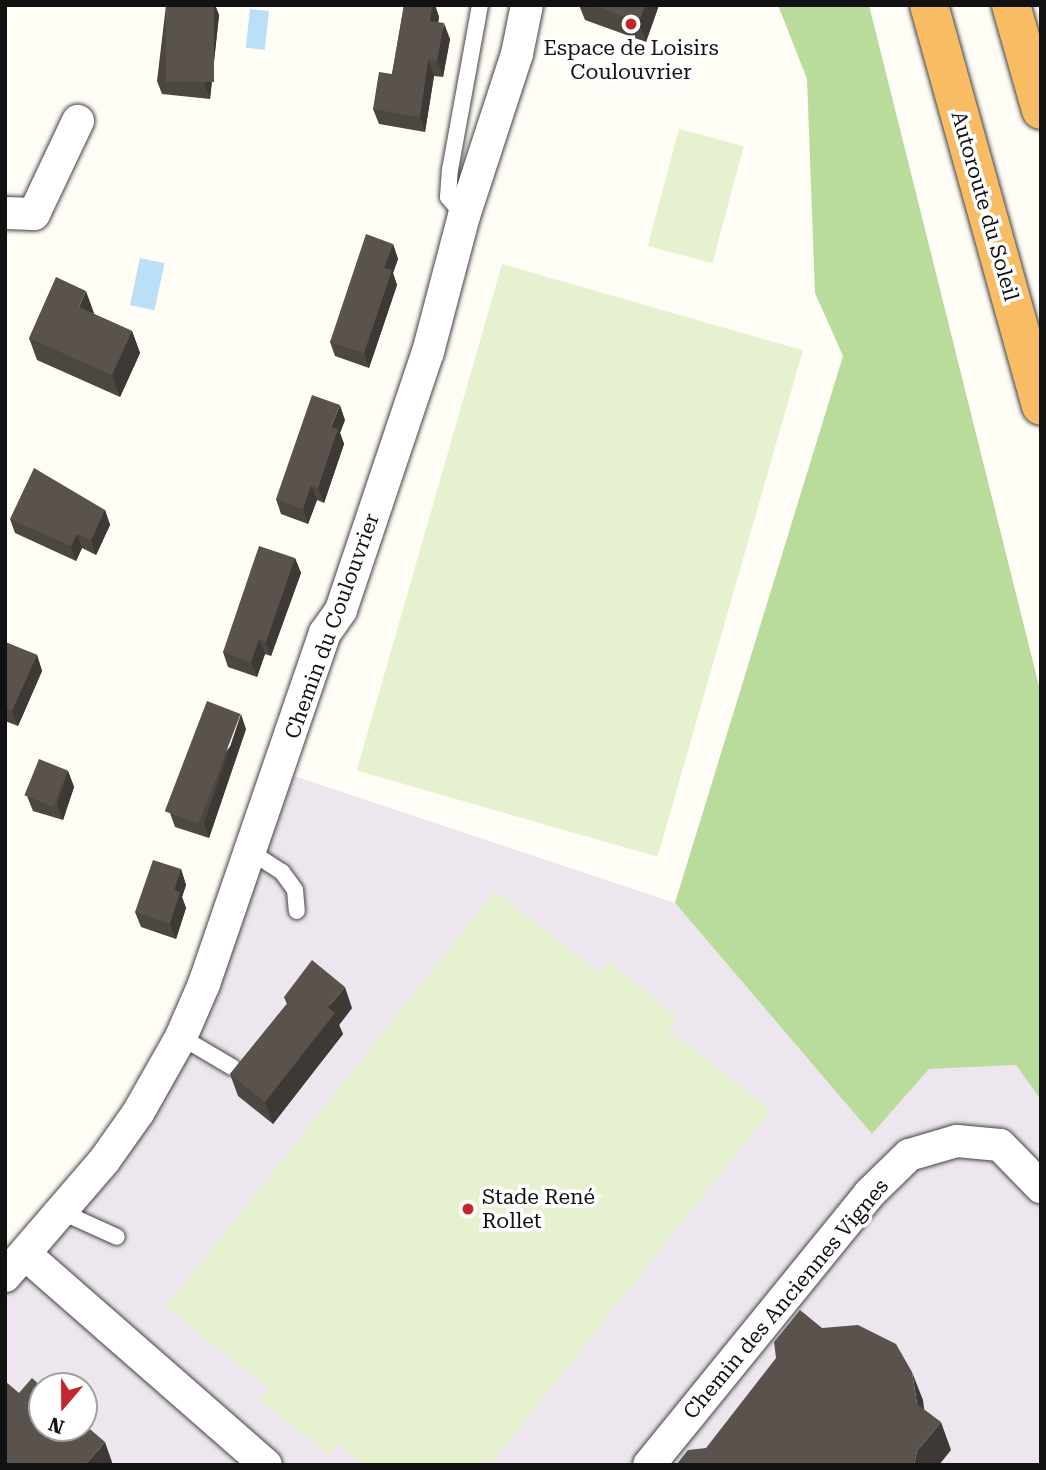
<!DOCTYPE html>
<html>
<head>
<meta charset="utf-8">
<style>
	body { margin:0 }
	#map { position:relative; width:1046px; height:1470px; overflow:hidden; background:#fffdf5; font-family:"Roboto Serif",serif }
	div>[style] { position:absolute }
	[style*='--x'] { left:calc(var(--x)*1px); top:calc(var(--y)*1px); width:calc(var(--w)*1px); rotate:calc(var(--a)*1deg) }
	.industrial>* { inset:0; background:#eee6ef }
	.forest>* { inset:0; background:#b9dc9c }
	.pitch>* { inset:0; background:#e6f2cf; transform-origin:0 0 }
	.water>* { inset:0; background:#b9e0f7; transform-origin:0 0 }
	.roads { filter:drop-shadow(0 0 2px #444) drop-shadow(0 0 2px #444) }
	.service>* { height:16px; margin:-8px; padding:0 8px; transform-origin:8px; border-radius:8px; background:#fff }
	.minor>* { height:32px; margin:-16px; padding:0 16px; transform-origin:16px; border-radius:16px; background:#fff }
	.trunk>* { height:38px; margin:-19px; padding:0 19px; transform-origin:19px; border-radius:19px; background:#f7bc64 }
	.wall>* { inset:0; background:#4d4742 }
	.shaded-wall>* { inset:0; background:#3f3936 }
	.building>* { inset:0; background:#5a524d; transform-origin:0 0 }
	.dots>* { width:19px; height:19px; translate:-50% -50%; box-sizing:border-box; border:4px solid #fff; border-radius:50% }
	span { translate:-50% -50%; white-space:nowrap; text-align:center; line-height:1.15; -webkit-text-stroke:7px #fff; paint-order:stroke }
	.poi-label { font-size:21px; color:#111 }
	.left { translate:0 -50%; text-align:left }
	.street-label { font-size:21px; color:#111 }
	.frame { position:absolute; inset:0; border:7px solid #111; pointer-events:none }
	.north { position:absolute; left:28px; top:1372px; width:70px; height:70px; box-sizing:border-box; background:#fff; border:2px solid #a0a0a0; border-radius:50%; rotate:200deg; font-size:19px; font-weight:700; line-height:28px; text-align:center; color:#111 }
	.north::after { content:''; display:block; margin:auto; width:24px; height:32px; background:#c4262e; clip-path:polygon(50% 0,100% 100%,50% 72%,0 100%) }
</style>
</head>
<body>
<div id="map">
	<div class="industrial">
		<i style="clip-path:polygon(evenodd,279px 771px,675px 903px,872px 1134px,929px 1069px,1017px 1065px,1041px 1100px,1041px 1465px,5px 1465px,5px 1284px,140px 1114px,279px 771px,42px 1386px,84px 1386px,84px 1428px,42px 1428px,42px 1386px)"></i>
	</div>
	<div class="forest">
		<i style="clip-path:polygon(778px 5px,869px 5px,1041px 694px,1041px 1100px,1016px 1065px,929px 1069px,872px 1134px,675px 903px,843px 356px,815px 293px,807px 79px)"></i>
	</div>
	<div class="pitch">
		<i style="left:679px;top:129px;width:67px;height:121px;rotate:15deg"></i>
		<i style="left:502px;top:264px;width:313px;height:527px;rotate:16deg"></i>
		<i style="clip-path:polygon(495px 891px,599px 973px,609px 962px,677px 1017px,668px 1029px,771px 1110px,490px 1465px,363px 1465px,337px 1444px,329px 1455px,259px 1400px,268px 1388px,166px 1307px)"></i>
	</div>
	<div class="water">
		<i style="left:250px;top:9px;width:19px;height:39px;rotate:6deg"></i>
		<i style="left:140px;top:258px;width:25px;height:48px;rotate:12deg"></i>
	</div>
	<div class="roads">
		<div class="service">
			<i style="--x:464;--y:216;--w:25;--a:-130"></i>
			<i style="--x:448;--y:197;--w:27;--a:-86"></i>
			<i style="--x:450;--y:170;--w:168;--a:-79.7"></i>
			<i style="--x:251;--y:852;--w:37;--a:33"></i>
			<i style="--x:282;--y:872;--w:22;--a:54"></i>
			<i style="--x:295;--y:890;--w:21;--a:85"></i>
			<i style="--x:181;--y:1037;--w:59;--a:30.5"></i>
			<i style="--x:62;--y:1212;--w:60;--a:24.4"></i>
		</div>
		<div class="minor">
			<i style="--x:5;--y:213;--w:29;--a:2"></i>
			<i style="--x:34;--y:214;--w:103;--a:-64.7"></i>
			<i style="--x:25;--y:1254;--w:320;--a:41.2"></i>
			<i style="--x:5;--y:1276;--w:152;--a:-49.3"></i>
			<i style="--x:104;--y:1161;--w:59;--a:-54.7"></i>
			<i style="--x:138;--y:1113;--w:87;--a:-60.5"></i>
			<i style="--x:181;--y:1037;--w:58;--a:-66.5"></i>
			<i style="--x:204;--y:984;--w:371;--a:-71"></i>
			<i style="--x:325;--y:633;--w:28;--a:-55"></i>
			<i style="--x:341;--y:610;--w:272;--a:-71.4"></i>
			<i style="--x:428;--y:352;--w:141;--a:-75.2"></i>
			<i style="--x:464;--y:216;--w:170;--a:-71.9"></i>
			<i style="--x:517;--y:54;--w:50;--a:-78.5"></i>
			<i style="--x:649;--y:1465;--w:349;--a:-50.9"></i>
			<i style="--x:869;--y:1194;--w:56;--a:-44.3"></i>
			<i style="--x:909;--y:1155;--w:50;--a:-16.3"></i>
			<i style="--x:957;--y:1141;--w:43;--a:5.3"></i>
			<i style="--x:1000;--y:1145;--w:59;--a:45.7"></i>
		</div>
		<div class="trunk">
			<i style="--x:929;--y:5;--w:416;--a:74.4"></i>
			<i style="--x:1011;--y:5;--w:109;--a:74.1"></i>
		</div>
	</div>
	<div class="wall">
		<i style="clip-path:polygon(166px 5px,215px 5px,219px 15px,210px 99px,162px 94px,157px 81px)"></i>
		<i style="clip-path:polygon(404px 5px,435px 5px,439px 17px,438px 22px,450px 39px,443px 77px,434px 76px,425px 132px,379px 124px,373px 109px,392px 74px)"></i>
		<i style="clip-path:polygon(579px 5px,659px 5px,646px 42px,585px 20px)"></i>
		<i style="clip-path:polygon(393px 244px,398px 259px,393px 273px,397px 285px,369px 368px,335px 356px,330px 342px)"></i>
		<i style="clip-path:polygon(94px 313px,94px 314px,132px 331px,140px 353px,120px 397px,37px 360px,29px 338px)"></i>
		<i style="clip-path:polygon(345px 420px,340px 433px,344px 444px,324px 503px,317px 500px,308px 524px,281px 514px,276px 499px)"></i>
		<i style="clip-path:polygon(105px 510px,110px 525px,96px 555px,82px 548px,76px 561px,15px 533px,10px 519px)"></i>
		<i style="clip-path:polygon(295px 558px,301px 573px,271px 656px,265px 654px,257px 677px,228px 667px,223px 652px)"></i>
		<i style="clip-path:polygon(5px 642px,37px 655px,42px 671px,18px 726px,5px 721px)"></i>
		<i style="clip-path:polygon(246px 729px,209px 838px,175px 827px,170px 813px)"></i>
		<i style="clip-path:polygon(68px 771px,74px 787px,63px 820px,33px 811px,27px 796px)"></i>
		<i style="clip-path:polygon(181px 869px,186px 885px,182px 897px,186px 908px,176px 939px,141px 927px,135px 912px)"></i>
		<i style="clip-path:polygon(284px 997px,352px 1008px,339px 1025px,343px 1034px,273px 1124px,238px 1096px,230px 1074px,287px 1004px)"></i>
	</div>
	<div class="shaded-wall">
		<i style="clip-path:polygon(214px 5px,215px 5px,219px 15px,210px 99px,205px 86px)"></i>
		<i style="clip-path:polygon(432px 5px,435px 5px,439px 17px,436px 37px,430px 21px)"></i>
		<i style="clip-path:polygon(645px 5px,659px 5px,646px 42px,639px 22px)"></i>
		<i style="clip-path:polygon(444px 23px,450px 39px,443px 77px,437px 61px)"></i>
		<i style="clip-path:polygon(428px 60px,434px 76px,425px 132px,420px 117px)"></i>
		<i style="clip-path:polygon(393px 244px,398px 259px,393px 273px,397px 285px,369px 368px,364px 353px,384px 268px)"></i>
		<i style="clip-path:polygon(86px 291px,94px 313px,87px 330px,79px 307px)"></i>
		<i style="clip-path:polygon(132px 331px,140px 353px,120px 397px,112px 375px)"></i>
		<i style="clip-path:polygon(340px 405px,345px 420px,340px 433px,344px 444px,324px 503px,318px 488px,331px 427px)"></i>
		<i style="clip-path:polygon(311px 485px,317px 500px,308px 524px,303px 509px)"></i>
		<i style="clip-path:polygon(105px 510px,110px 525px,96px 555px,91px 540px)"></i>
		<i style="clip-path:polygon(77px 534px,82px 548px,76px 561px,71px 546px)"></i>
		<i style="clip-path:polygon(295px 558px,301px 573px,271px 656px,266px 642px)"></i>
		<i style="clip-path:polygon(259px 639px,265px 654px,257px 677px,251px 662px)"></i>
		<i style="clip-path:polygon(37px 655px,42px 671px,18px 726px,12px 711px)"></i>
		<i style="clip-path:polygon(241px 714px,246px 729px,209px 838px,204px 824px)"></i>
		<i style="clip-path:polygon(68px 771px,74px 787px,63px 820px,57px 805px)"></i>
		<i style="clip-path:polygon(181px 869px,186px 885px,182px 897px,186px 908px,176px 939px,170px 924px,174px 890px)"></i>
		<i style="clip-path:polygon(345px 987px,352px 1008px,339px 1025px,343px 1034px,273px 1124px,265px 1102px,328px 1007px)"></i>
		<i style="clip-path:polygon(912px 1372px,923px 1400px,927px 1432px,917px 1404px)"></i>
		<i style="clip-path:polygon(941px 1422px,951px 1450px,939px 1465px,914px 1465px,917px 1451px)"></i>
		<i style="clip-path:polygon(105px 1442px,113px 1465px,85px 1465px)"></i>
	</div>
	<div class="building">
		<i style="left:166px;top:5px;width:48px;height:77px"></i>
		<i style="clip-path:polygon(404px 5px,432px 5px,430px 21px,444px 23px,437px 61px,428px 60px,420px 117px,373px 109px,379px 72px,392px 74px)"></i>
		<i style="clip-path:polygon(593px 5px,645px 5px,639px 22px)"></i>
		<i style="clip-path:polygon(366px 234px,393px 244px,384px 268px,392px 270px,364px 353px,330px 342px)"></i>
		<i style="clip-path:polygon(56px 277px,86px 291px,79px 307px,132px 331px,112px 375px,29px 338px)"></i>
		<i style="clip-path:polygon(312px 395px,340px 405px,331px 427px,338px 429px,318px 488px,311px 485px,303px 509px,276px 499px)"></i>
		<i style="clip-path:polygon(34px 468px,105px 510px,91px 540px,77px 534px,71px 546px,10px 519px)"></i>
		<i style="clip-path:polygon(259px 546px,295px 558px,266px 642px,259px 639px,251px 662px,223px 652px)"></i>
		<i style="clip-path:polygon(5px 642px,37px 655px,12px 711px,5px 708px)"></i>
		<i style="left:207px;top:701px;width:36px;height:118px;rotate:21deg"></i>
		<i style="left:39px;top:759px;width:31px;height:39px;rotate:22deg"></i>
		<i style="clip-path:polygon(153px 860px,181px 869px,174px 890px,180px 892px,170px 924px,135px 912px)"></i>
		<i style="clip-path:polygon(312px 960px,345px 987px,328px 1007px,335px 1013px,265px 1102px,230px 1074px,289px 1001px,284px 997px)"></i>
		<i style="clip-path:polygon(800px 1310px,822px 1328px,858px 1325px,896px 1344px,912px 1372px,917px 1404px,941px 1422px,917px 1451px,914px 1465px,676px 1465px,688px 1450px,706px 1448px,776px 1358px,774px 1342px)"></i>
		<i style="clip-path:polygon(32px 1378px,42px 1387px,42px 1428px,84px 1428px,84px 1424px,105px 1442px,85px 1465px,5px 1465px,5px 1381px,19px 1393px)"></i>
	</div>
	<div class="dots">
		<i style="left:631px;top:24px;background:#c4262e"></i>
		<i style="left:468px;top:1209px;background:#c4262e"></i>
	</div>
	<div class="poi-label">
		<span style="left:631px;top:60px">Espace de Loisirs<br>Coulouvrier</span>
		<span class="left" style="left:482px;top:1209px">Stade René<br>Rollet</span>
	</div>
	<div class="street-label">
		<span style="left:985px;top:206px;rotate:74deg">Autoroute du Soleil</span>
		<span style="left:332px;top:626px;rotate:-70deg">Chemin du Coulouvrier</span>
		<span style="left:786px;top:1299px;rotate:-50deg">Chemin des Anciennes Vignes</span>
	</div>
	<div class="frame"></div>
	<div class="north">N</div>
</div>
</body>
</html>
